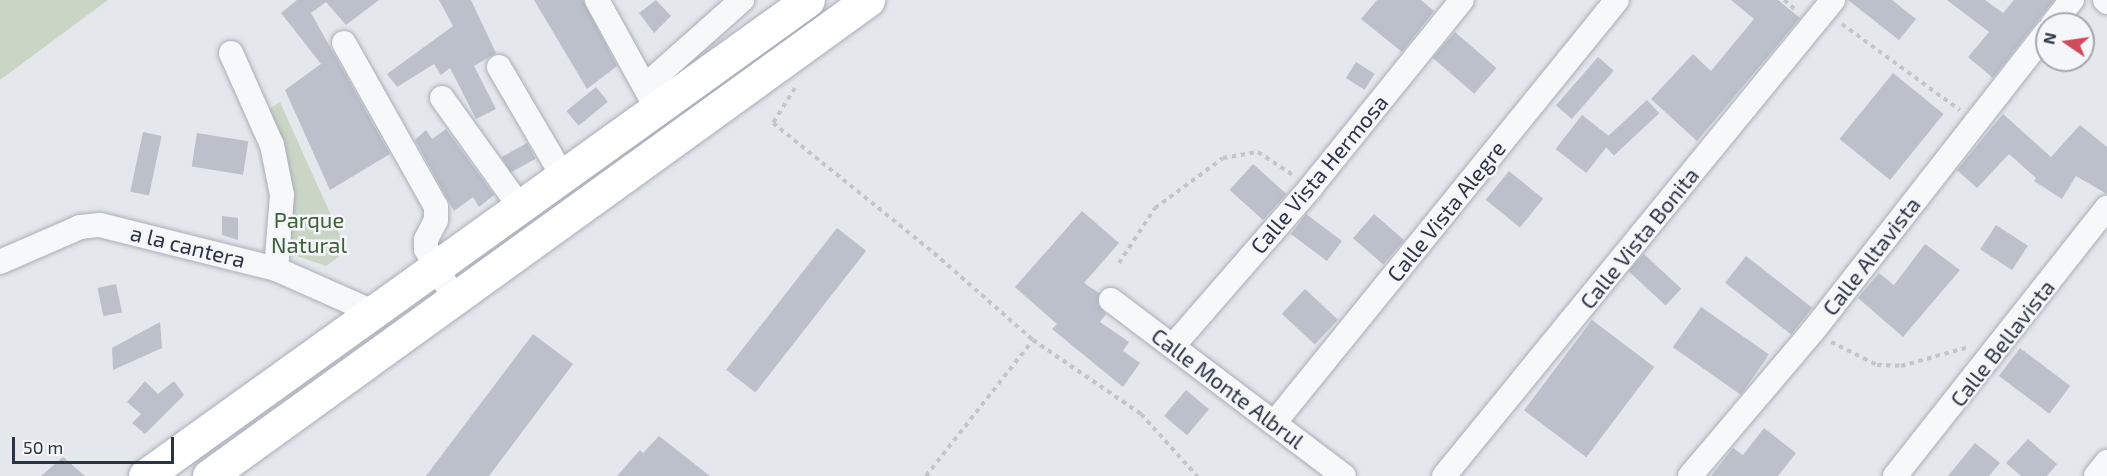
<!DOCTYPE html>
<html>
<head>
<meta charset="utf-8">
<style>
	body { margin:0 }
	#map { position:relative; width:2107px; height:476px; overflow:hidden; background:#e4e7ec; font-family:"Exo 2",sans-serif }
	div>[style] { position:absolute }
	[style*='--x'] { left:calc(var(--x)*1px); top:calc(var(--y)*1px); width:calc(var(--w)*1px); rotate:calc(var(--a)*1deg) }
	.green>* { inset:0; background:#c9d6c5 }
	.building>* { inset:0; background:#bbc0ca; transform-origin:0 0 }
	.path>* { height:4px; margin-top:-2px; transform-origin:0; background:repeating-linear-gradient(90deg,#c2c5cb 0 4.5px,transparent 0 9px) }
	.roads { filter:drop-shadow(0 0 2px #a9aeb7) drop-shadow(0 0 2px #a9aeb7) }
	.minor>* { height:24px; margin:-12px; padding:0 12px; transform-origin:12px; border-radius:12px; background:#f7f8fa }
	.primary>* { height:33px; margin:-16.5px; padding:0 16.5px; transform-origin:16.5px; border-radius:16.5px; background:#fff }
	span { translate:-50% -50%; white-space:nowrap; text-align:center; line-height:1.15; -webkit-text-stroke:5px #f4f6f9; paint-order:stroke }
	.street-label { font-size:22px; color:#2b3445 }
	.park-label { font-size:22px; color:#3f6138 }
	.north { position:absolute; left:2035px; top:12px; width:60px; height:60px; box-sizing:border-box; background:#f4f6f9; border:2px solid #a4a8b1; border-radius:50%; rotate:283deg; font-size:16px; font-weight:700; line-height:24px; text-align:center; color:#2b3445 }
	.north::after { content:''; display:block; margin:auto; width:21px; height:27px; background:#d1495b; clip-path:polygon(50% 0,100% 100%,50% 72%,0 100%) }
	.scale { position:absolute; left:12px; top:437px; width:162px; height:27px; box-sizing:border-box; border:3px solid #2b3445; border-top:0; padding-left:8px; font-size:18px; line-height:21px; white-space:nowrap; color:#2b3445; -webkit-text-stroke:4px #f4f6f9; paint-order:stroke }
</style>
</head>
<body>
<div id="map">
	<div class="green">
		<i style="clip-path:polygon(0 0,108px 0,0 80px)"></i>
		<i style="clip-path:polygon(280px 102px,347px 251px,326px 266px,279px 250px,261px 114px)"></i>
	</div>
	<div class="building">
		<i style="clip-path:polygon(297px 0,379px 0,346px 25px,326px 2px,311px 13px,390px 154px,330px 190px,285px 90px,321px 64px,281px 13px)"></i>
		<i style="clip-path:polygon(439px 0,471px 0,496px 53px,474px 66px,496px 109px,476px 119px,450px 68px,441px 75px,434px 64px,397px 87px,387px 74px,453px 26px)"></i>
		<i style="clip-path:polygon(534px 0,583px 0,617px 66px,587px 89px)"></i>
		<i style="clip-path:polygon(656px 0,671px 16px,654px 33px,639px 13px)"></i>
		<i style="clip-path:polygon(1377px 0,1421px 0,1434px 11px,1402px 52px,1361px 19px)"></i>
		<i style="clip-path:polygon(1731px 0,1778px 0,1800px 18px,1697px 141px,1651px 99px,1693px 54px,1711px 71px,1754px 19px)"></i>
		<i style="clip-path:polygon(1848px 0,1892px 0,1916px 19px,1899px 40px)"></i>
		<i style="clip-path:polygon(1947px 0,1985px 0,2003px 13px,2014px 0,2054px 0,1993px 78px,1968px 57px,1989px 32px)"></i>
		<i style="left:1455px;top:32px;width:55px;height:34px;rotate:41deg"></i>
		<i style="left:1598px;top:57px;width:21px;height:64px;rotate:41deg"></i>
		<i style="left:1356px;top:62px;width:22px;height:19px;rotate:32deg"></i>
		<i style="left:1893px;top:73px;width:65px;height:85px;rotate:39deg"></i>
		<i style="left:596px;top:87px;width:19px;height:38px;rotate:51deg"></i>
		<i style="left:1647px;top:100px;width:18px;height:62px;rotate:47deg"></i>
		<i style="clip-path:polygon(2003px 114px,2051px 157px,2080px 125px,2107px 147px,2107px 194px,2076px 176px,2062px 199px,2034px 181px,2036px 178px,2009px 154px,1977px 188px,1957px 170px)"></i>
		<i style="left:1582px;top:115px;width:39px;height:43px;rotate:38deg"></i>
		<i style="clip-path:polygon(446px 129px,494px 195px,479px 207px,473px 197px,454px 211px,415px 140px,426px 130px,432px 139px)"></i>
		<i style="left:143px;top:132px;width:19px;height:61px;rotate:12deg"></i>
		<i style="left:197px;top:133px;width:52px;height:34px;rotate:9deg"></i>
		<i style="left:527px;top:143px;width:18px;height:29px;rotate:61deg"></i>
		<i style="left:1253px;top:164px;width:45px;height:35px;rotate:42deg"></i>
		<i style="left:1509px;top:171px;width:44px;height:37px;rotate:39deg"></i>
		<i style="clip-path:polygon(1082px 211px,1119px 243px,1084px 283px,1099px 293px,1098px 305px,1106px 314px,1100px 322px,1129px 342px,1123px 351px,1140px 363px,1123px 387px,1052px 329px,1057px 324px,1015px 287px)"></i>
		<i style="left:1306px;top:214px;width:45px;height:25px;rotate:37deg"></i>
		<i style="left:1374px;top:214px;width:40px;height:32px;rotate:41deg"></i>
		<i style="clip-path:polygon(222px 216px,238px 218px,238px 240px,222px 235px)"></i>
		<i style="left:1996px;top:225px;width:38px;height:29px;rotate:33deg"></i>
		<i style="left:837px;top:228px;width:37px;height:180px;rotate:38deg"></i>
		<i style="clip-path:polygon(1925px 244px,1960px 270px,1903px 337px,1858px 298px,1879px 273px,1894px 285px)"></i>
		<i style="left:1644px;top:254px;width:51px;height:23px;rotate:43deg"></i>
		<i style="left:1746px;top:256px;width:84px;height:34px;rotate:38deg"></i>
		<i style="left:116px;top:284px;width:29px;height:19px;rotate:78deg"></i>
		<i style="left:1305px;top:289px;width:45px;height:34px;rotate:43deg"></i>
		<i style="left:1701px;top:307px;width:83px;height:49px;rotate:35deg"></i>
		<i style="left:1592px;top:320px;width:78px;height:113px;rotate:37deg"></i>
		<i style="clip-path:polygon(160px 322px,162px 348px,113px 370px,112px 348px)"></i>
		<i style="clip-path:polygon(533px 334px,573px 364px,489px 476px,426px 476px)"></i>
		<i style="left:2020px;top:348px;width:63px;height:35px;rotate:37deg"></i>
		<i style="clip-path:polygon(145px 381px,158px 394px,174px 381px,184px 395px,145px 434px,132px 423px,141px 414px,127px 402px)"></i>
		<i style="left:1186px;top:390px;width:30px;height:34px;rotate:40deg"></i>
		<i style="clip-path:polygon(1764px 428px,1796px 453px,1778px 476px,1711px 476px,1733px 448px,1743px 455px)"></i>
		<i style="clip-path:polygon(659px 436px,710px 476px,617px 476px,640px 450px,643px 453px)"></i>
		<i style="clip-path:polygon(2028px 439px,2057px 464px,2047px 476px,2021px 476px,2006px 463px)"></i>
		<i style="clip-path:polygon(1975px 443px,2000px 463px,1989px 476px,1948px 476px)"></i>
		<i style="clip-path:polygon(63px 457px,85px 476px,41px 476px)"></i>
	</div>
	<div class="path">
		<i style="--x:1784;--y:0;--w:17;--a:40"></i>
		<i style="--x:1842;--y:24;--w:146;--a:36.1"></i>
		<i style="--x:795;--y:88;--w:41;--a:122.2"></i>
		<i style="--x:773;--y:123;--w:207;--a:38.9"></i>
		<i style="--x:934;--y:253;--w:132;--a:41.3"></i>
		<i style="--x:1033;--y:340;--w:131;--a:34.4"></i>
		<i style="--x:1141;--y:414;--w:84;--a:47.9"></i>
		<i style="--x:1119;--y:263;--w:66;--a:-56.8"></i>
		<i style="--x:1155;--y:208;--w:84;--a:-36.3"></i>
		<i style="--x:1223;--y:158;--w:36;--a:-10"></i>
		<i style="--x:1258;--y:152;--w:42;--a:33.3"></i>
		<i style="--x:1831;--y:342;--w:51;--a:26.6"></i>
		<i style="--x:1877;--y:365;--w:24;--a:2"></i>
		<i style="--x:1901;--y:366;--w:71;--a:-15.6"></i>
		<i style="--x:926;--y:476;--w:173;--a:-51.8"></i>
	</div>
	<div class="roads">
		<div class="minor">
			<i style="--x:597;--y:0;--w:114;--a:61.2"></i>
			<i style="--x:2105;--y:0;--w:3;--a:45"></i>
			<i style="--x:2053;--y:24;--w:31;--a:-52"></i>
			<i style="--x:344;--y:43;--w:188;--a:60.7"></i>
			<i style="--x:436;--y:207;--w:13;--a:90"></i>
			<i style="--x:436;--y:220;--w:22;--a:117"></i>
			<i style="--x:426;--y:240;--w:9;--a:90"></i>
			<i style="--x:426;--y:249;--w:56;--a:60.3"></i>
			<i style="--x:231;--y:53;--w:101;--a:66"></i>
			<i style="--x:272;--y:145;--w:51;--a:78.7"></i>
			<i style="--x:282;--y:195;--w:74;--a:94.6"></i>
			<i style="--x:499;--y:67;--w:125;--a:59.7"></i>
			<i style="--x:645;--y:86;--w:130;--a:-41.6"></i>
			<i style="--x:442;--y:98;--w:130;--a:54.4"></i>
			<i style="--x:0;--y:262;--w:87;--a:-23.6"></i>
			<i style="--x:80;--y:227;--w:20;--a:-6"></i>
			<i style="--x:100;--y:225;--w:181;--a:14"></i>
			<i style="--x:276;--y:269;--w:106;--a:23.9"></i>
			<i style="--x:1111;--y:300;--w:292;--a:37.1"></i>
			<i style="--x:1173;--y:346;--w:211;--a:-49"></i>
			<i style="--x:1311;--y:187;--w:240;--a:-51.1"></i>
			<i style="--x:1275;--y:422;--w:543;--a:-50.98"></i>
			<i style="--x:1444;--y:476;--w:615;--a:-50.74"></i>
			<i style="--x:1690;--y:476;--w:190;--a:-49.7"></i>
			<i style="--x:1813;--y:331;--w:380;--a:-52"></i>
			<i style="--x:1895;--y:476;--w:342;--a:-51.7"></i>
			<i style="--x:2096;--y:476;--w:18;--a:-52"></i>
		</div>
		<div class="primary">
			<i style="--x:145;--y:476;--w:816;--a:-35.68"></i>
			<i style="--x:209;--y:476;--w:813;--a:-35.84"></i>
		</div>
	</div>
	<div class="street-label">
		<span style="left:1319px;top:174px;rotate:-50deg">Calle Vista Hermosa</span>
		<span style="left:1446px;top:211px;rotate:-51deg">Calle Vista Alegre</span>
		<span style="left:1639px;top:238px;rotate:-51deg">Calle Vista Bonita</span>
		<span style="left:188px;top:246px;rotate:14deg">a la cantera</span>
		<span style="left:1871px;top:256px;rotate:-52deg">Calle Altavista</span>
		<span style="left:2002px;top:343px;rotate:-52deg">Calle Bellavista</span>
		<span style="left:1228px;top:388px;rotate:37deg">Calle Monte Albrul</span>
	</div>
	<div class="park-label">
		<span style="left:309px;top:232px">Parque<br>Natural</span>
	</div>
	<div class="north">N</div>
	<div class="scale">50 m</div>
</div>
</body>
</html>
